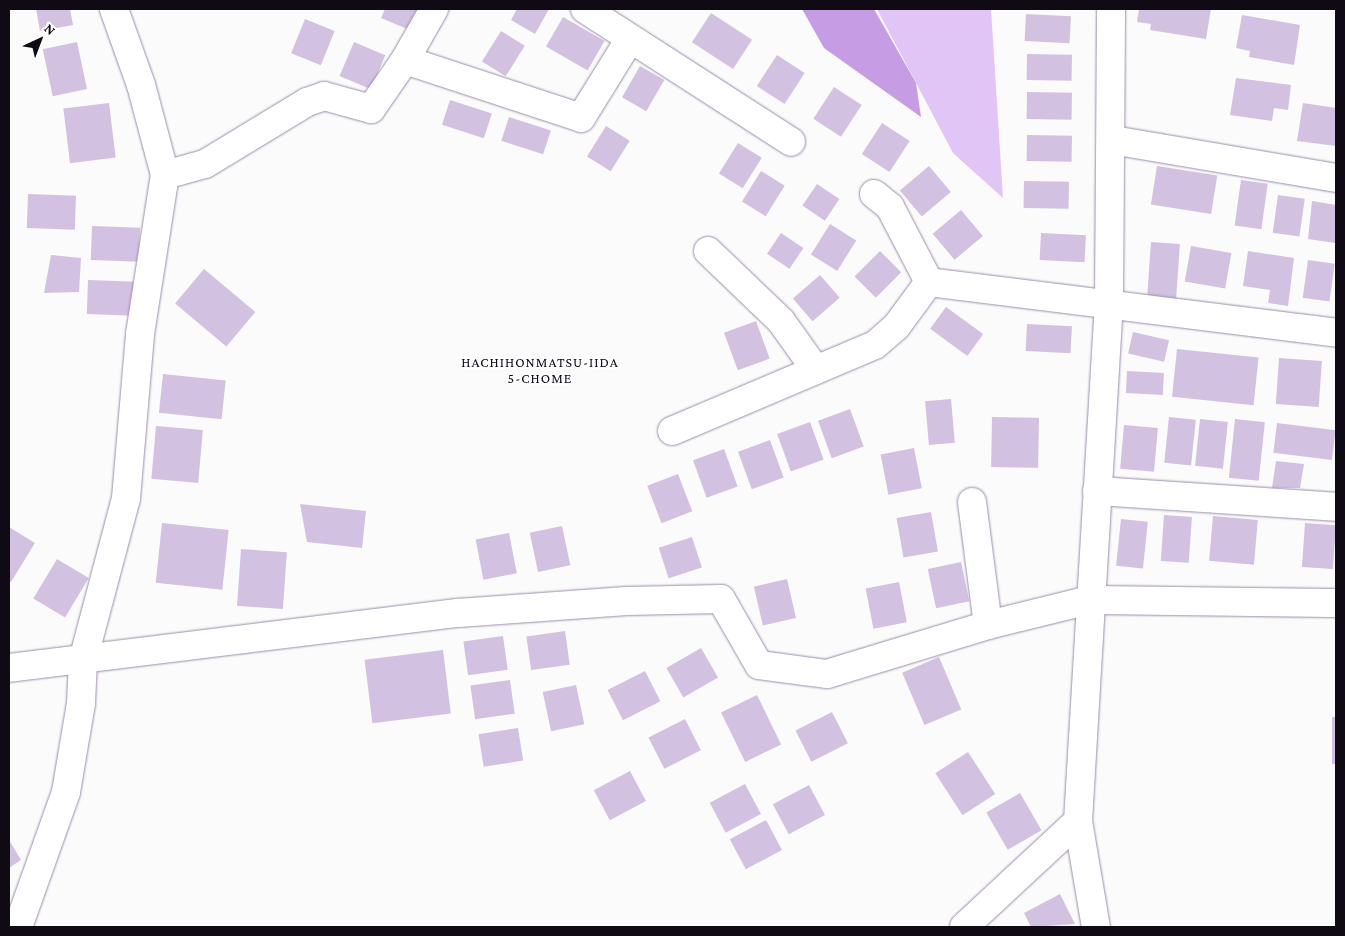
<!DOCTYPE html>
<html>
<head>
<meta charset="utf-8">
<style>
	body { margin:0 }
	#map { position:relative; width:1345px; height:936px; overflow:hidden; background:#fbfbfb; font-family:"Crimson Pro",serif }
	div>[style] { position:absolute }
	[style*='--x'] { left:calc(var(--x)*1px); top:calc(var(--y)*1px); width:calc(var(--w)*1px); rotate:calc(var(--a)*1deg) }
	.green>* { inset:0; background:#e0c5f6 }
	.water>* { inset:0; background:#c69ce5 }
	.building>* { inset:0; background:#d2c1e1; transform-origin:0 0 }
	.roads { filter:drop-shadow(0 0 1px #9c8ca9) drop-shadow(0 0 1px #9c8ca9) }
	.street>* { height:28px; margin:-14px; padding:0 14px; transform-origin:14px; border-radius:14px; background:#fff }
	span { translate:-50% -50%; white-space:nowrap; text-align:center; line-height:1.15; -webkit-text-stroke:4px #fff; paint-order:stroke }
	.neighbourhood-label { font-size:14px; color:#0f0a14; letter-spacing:1px }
	.frame { position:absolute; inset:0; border:10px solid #0f0a14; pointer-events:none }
	.north { position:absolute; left:15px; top:15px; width:50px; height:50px; -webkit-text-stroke:4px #fff; paint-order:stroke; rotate:43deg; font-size:14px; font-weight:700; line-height:20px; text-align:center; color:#0f0a14 }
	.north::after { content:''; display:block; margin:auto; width:18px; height:22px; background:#0f0a14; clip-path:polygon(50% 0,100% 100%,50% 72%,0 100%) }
</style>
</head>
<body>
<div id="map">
	<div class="green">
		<i style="clip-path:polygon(877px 9px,991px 9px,1003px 198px,953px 153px)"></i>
	</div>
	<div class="water">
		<i style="clip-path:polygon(802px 9px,874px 9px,916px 83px,921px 117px,824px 48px)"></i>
	</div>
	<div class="building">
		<i style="clip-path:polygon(36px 9px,70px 9px,73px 25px,40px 31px)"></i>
		<i style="clip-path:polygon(385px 9px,421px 9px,412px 31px,381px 18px)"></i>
		<i style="clip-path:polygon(517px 9px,549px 9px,535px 34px,511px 20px)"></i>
		<i style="clip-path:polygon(1139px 9px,1211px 9px,1206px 39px,1150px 30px,1151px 24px,1137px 22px)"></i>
		<i style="left:711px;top:13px;width:49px;height:35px;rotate:33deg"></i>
		<i style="left:1026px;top:14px;width:45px;height:27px;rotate:3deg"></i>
		<i style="clip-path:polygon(1242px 15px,1300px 25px,1294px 65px,1249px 57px,1250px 51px,1236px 48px)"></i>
		<i style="left:563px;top:17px;width:48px;height:34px;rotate:30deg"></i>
		<i style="left:305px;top:19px;width:32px;height:37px;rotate:22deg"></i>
		<i style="left:501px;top:31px;width:28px;height:36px;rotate:32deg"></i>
		<i style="left:77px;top:42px;width:48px;height:35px;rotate:78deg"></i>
		<i style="left:354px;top:42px;width:34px;height:37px;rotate:23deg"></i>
		<i style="left:1027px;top:54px;width:45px;height:26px;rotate:1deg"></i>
		<i style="left:777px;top:55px;width:33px;height:37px;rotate:33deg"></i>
		<i style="left:640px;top:66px;width:28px;height:36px;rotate:30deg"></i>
		<i style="clip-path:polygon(1236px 78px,1291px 85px,1288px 110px,1274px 108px,1272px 121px,1230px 115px)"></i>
		<i style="left:834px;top:87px;width:33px;height:38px;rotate:33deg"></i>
		<i style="left:1027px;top:92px;width:45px;height:27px;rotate:1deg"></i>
		<i style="left:450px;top:100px;width:44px;height:26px;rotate:18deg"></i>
		<i style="left:109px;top:103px;width:55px;height:46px;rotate:83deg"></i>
		<i style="clip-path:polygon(1303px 103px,1336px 108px,1336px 146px,1297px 141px)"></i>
		<i style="left:509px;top:117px;width:44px;height:25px;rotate:18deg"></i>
		<i style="left:882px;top:123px;width:33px;height:37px;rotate:33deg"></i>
		<i style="left:606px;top:126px;width:28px;height:36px;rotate:32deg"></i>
		<i style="left:1027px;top:135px;width:45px;height:26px;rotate:1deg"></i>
		<i style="left:738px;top:143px;width:28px;height:36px;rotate:32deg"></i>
		<i style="left:929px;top:166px;width:34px;height:38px;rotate:50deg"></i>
		<i style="left:1157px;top:166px;width:61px;height:39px;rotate:9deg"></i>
		<i style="left:761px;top:171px;width:28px;height:36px;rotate:32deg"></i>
		<i style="left:1241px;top:180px;width:27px;height:46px;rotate:8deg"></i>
		<i style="left:1024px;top:181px;width:45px;height:27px;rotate:1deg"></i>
		<i style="left:817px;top:184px;width:27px;height:26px;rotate:34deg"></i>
		<i style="left:28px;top:194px;width:48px;height:34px;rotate:2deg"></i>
		<i style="left:1278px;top:195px;width:27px;height:38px;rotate:8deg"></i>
		<i style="clip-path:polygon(1312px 201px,1336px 205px,1335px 243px,1308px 239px)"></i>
		<i style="left:961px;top:210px;width:34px;height:37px;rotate:50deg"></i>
		<i style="left:830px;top:224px;width:31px;height:36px;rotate:32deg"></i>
		<i style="left:92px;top:226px;width:48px;height:34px;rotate:2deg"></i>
		<i style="left:781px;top:233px;width:27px;height:25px;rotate:34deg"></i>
		<i style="left:1041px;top:233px;width:45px;height:27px;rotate:3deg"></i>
		<i style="left:1151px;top:242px;width:29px;height:55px;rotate:4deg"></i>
		<i style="left:1191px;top:246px;width:41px;height:36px;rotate:10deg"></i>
		<i style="left:880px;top:251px;width:30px;height:36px;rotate:45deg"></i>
		<i style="clip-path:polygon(1248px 251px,1294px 258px,1288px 306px,1268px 303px,1270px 290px,1243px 286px)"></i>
		<i style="clip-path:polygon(51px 255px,81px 258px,79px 292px,44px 293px)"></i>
		<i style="left:1308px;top:260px;width:27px;height:38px;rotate:8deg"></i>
		<i style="left:204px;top:269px;width:67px;height:45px;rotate:40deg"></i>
		<i style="left:820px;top:275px;width:30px;height:36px;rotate:49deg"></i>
		<i style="left:88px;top:280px;width:48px;height:34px;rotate:2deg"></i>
		<i style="left:946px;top:307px;width:46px;height:27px;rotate:36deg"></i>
		<i style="left:756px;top:321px;width:40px;height:34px;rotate:70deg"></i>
		<i style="left:1027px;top:324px;width:45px;height:27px;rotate:3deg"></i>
		<i style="left:1133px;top:332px;width:37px;height:22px;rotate:13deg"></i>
		<i style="left:1177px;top:349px;width:82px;height:48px;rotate:6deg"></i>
		<i style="left:1279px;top:358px;width:43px;height:46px;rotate:4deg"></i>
		<i style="left:1127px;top:371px;width:37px;height:22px;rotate:3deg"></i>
		<i style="left:163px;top:374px;width:63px;height:39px;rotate:6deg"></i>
		<i style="left:951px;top:399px;width:44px;height:26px;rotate:85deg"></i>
		<i style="left:850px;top:409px;width:40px;height:34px;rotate:70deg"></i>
		<i style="left:992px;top:417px;width:47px;height:50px;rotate:1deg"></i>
		<i style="left:1169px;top:417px;width:27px;height:46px;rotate:6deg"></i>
		<i style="left:1200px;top:419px;width:28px;height:47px;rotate:6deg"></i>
		<i style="left:1235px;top:419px;width:30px;height:59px;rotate:6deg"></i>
		<i style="left:810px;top:422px;width:40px;height:35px;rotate:70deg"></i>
		<i style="left:1277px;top:423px;width:59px;height:30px;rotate:7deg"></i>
		<i style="left:1124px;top:425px;width:34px;height:44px;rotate:5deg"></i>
		<i style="left:156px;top:426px;width:47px;height:53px;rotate:5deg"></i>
		<i style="left:770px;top:440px;width:40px;height:34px;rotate:70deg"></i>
		<i style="left:914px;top:448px;width:41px;height:34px;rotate:79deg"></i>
		<i style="left:724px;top:449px;width:40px;height:33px;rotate:70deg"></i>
		<i style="clip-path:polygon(1276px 461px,1304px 464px,1300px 488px,1272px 488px)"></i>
		<i style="left:678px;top:474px;width:40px;height:33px;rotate:69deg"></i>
		<i style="clip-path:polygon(300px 504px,366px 511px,362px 548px,307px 542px)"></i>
		<i style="left:931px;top:512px;width:40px;height:35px;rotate:80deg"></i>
		<i style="left:1164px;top:515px;width:28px;height:46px;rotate:4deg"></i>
		<i style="left:1213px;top:516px;width:45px;height:45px;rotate:5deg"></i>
		<i style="left:1121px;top:519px;width:27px;height:47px;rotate:6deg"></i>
		<i style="left:162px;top:523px;width:67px;height:60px;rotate:6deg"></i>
		<i style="left:1305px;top:523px;width:31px;height:44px;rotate:4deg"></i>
		<i style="left:562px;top:526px;width:40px;height:33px;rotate:78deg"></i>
		<i style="clip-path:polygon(9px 527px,35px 543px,11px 582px,9px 581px)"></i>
		<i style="left:509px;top:533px;width:41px;height:34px;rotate:79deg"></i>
		<i style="left:692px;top:537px;width:32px;height:35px;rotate:72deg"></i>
		<i style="left:241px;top:549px;width:46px;height:57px;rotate:4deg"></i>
		<i style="left:57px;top:559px;width:37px;height:46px;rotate:31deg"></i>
		<i style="left:961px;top:562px;width:40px;height:34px;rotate:78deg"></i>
		<i style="left:787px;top:579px;width:40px;height:34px;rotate:77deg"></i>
		<i style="left:899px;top:582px;width:41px;height:34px;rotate:79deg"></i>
		<i style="left:565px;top:631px;width:34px;height:39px;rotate:82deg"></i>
		<i style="left:503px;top:636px;width:34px;height:40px;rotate:82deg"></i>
		<i style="left:701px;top:648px;width:34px;height:40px;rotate:60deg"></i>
		<i style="left:443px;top:650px;width:64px;height:79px;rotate:83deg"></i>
		<i style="left:939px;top:657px;width:57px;height:40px;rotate:67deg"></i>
		<i style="left:645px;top:671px;width:34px;height:42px;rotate:63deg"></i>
		<i style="left:510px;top:680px;width:34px;height:40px;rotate:82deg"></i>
		<i style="left:576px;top:685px;width:40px;height:34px;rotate:78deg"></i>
		<i style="left:757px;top:695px;width:55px;height:40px;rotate:64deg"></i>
		<i style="left:832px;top:712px;width:35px;height:41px;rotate:63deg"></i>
		<i style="left:1332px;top:717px;width:4px;height:47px"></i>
		<i style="left:685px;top:719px;width:35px;height:41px;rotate:63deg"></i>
		<i style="left:518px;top:728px;width:33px;height:40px;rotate:81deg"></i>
		<i style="left:968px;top:752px;width:50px;height:39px;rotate:57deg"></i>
		<i style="left:630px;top:771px;width:34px;height:41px;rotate:62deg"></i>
		<i style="left:745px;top:784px;width:34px;height:40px;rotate:62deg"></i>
		<i style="left:809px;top:785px;width:34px;height:41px;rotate:62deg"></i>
		<i style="left:1020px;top:793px;width:43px;height:39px;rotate:60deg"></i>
		<i style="left:766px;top:820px;width:34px;height:41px;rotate:62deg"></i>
		<i style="clip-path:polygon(9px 840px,21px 860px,9px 868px)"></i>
		<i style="clip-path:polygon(1060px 894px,1075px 924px,1031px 927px,1024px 913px)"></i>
	</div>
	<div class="roads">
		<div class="street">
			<i style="--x:585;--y:9;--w:245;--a:32.8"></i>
			<i style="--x:405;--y:60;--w:185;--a:18.2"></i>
			<i style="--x:581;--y:118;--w:93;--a:-58.2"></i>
			<i style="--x:1112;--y:140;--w:227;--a:9.6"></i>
			<i style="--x:165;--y:175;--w:41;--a:-15.4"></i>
			<i style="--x:205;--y:164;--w:119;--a:-31.3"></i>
			<i style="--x:307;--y:102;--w:18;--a:-19"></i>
			<i style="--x:324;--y:96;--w:49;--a:15.5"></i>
			<i style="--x:371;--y:109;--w:60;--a:-55.2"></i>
			<i style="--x:405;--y:60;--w:59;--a:-60.4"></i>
			<i style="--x:874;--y:194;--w:21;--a:39"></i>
			<i style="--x:890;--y:207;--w:85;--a:62.5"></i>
			<i style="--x:708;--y:251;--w:101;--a:43.8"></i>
			<i style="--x:781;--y:321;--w:60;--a:54.5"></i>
			<i style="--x:672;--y:431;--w:220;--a:-23"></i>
			<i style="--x:875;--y:345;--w:28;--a:-41"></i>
			<i style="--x:896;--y:327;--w:56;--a:-53.7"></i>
			<i style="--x:929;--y:282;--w:410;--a:7.1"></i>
			<i style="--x:1097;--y:491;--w:240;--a:3.8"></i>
			<i style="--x:972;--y:502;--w:124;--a:82.6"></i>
			<i style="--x:9;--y:668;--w:452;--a:-7"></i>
			<i style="--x:458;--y:613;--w:169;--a:-4.1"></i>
			<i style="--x:627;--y:601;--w:94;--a:-1.2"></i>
			<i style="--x:721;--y:599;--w:76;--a:60.1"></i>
			<i style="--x:759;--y:665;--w:69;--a:7.5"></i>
			<i style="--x:827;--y:674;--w:168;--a:-16.9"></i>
			<i style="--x:988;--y:625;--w:105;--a:-13.8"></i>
			<i style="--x:1090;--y:600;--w:246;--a:0.7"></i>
			<i style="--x:1078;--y:821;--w:108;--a:80.4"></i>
			<i style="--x:18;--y:927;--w:143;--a:-70.4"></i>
			<i style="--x:66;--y:792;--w:90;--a:-80.4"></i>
			<i style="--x:81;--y:703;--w:43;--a:-87.3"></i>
			<i style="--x:83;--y:660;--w:168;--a:-75.1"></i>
			<i style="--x:126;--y:498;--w:165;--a:-85.1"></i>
			<i style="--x:140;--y:334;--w:161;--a:-81.1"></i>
			<i style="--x:165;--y:175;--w:93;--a:-104.9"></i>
			<i style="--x:141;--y:85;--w:81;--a:-109.6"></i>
			<i style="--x:964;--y:927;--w:156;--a:-42.9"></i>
			<i style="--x:1078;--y:821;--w:519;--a:-86.58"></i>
			<i style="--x:1109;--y:303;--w:294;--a:-89.6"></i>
		</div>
	</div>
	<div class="neighbourhood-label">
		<span style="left:540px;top:370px">HACHIHONMATSU-IIDA<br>5-CHOME</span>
	</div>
	<div class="frame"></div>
	<div class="north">N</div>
</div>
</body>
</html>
